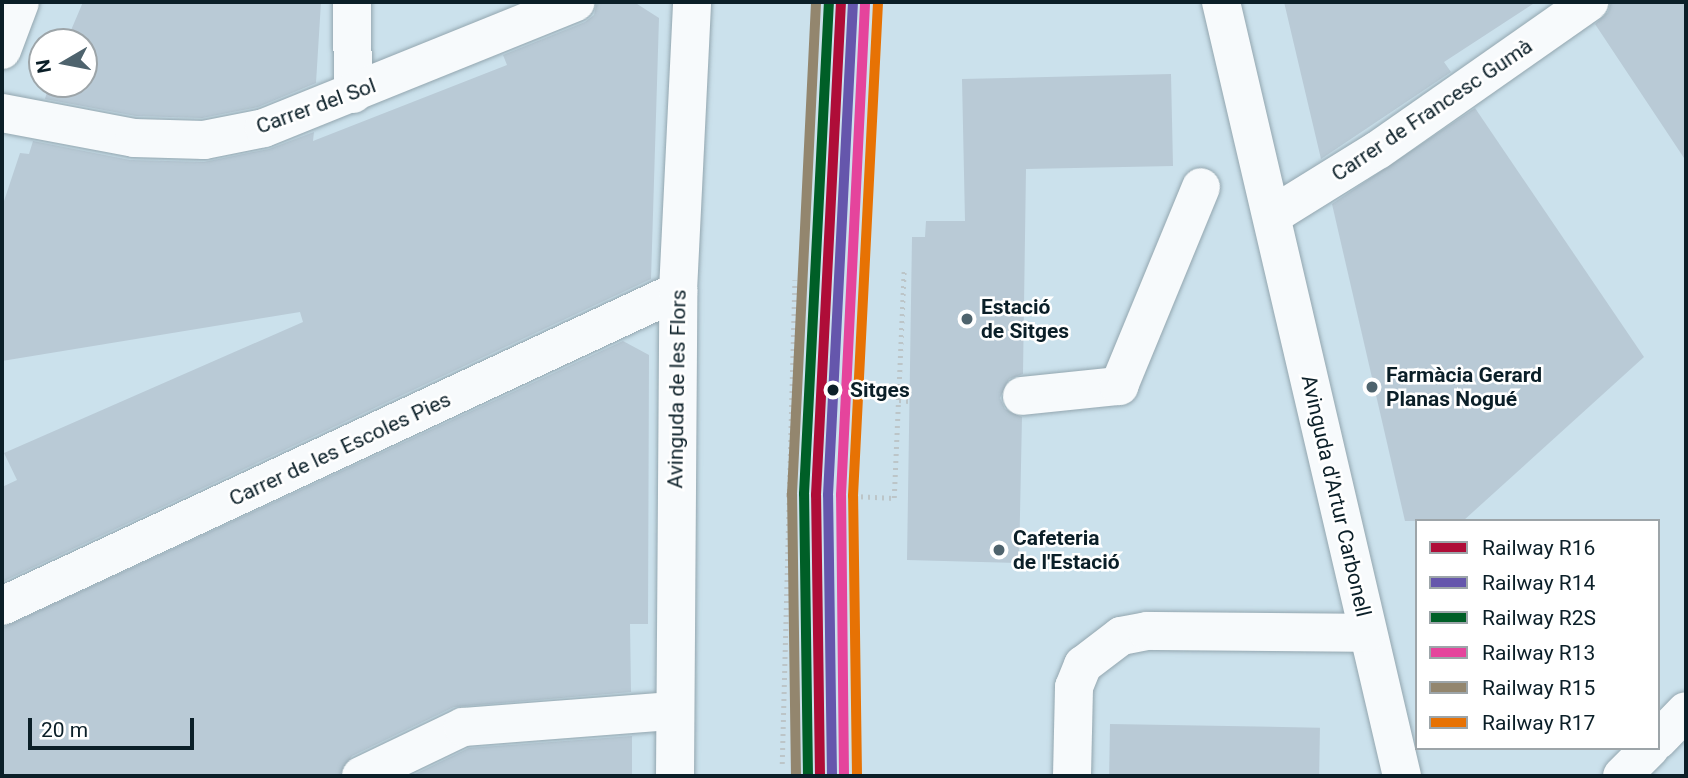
<!DOCTYPE html>
<html>
<head>
<meta charset="utf-8">
<style>
	body { margin:0 }
	#map { position:relative; width:1688px; height:778px; overflow:hidden; background:#cbe1ec; font-family:Roboto,sans-serif }
	div>[style] { position:absolute }
	[style*='--x'] { left:calc(var(--x)*1px); top:calc(var(--y)*1px); width:calc(var(--w)*1px); rotate:calc(var(--a)*1deg) }
	.building>* { inset:0; background:#b9cad6; transform-origin:0 0 }
	.path>* { height:4.5px; margin-top:-2.25px; transform-origin:0; background:repeating-linear-gradient(90deg,#bcc5c8 0 2px,transparent 0 7px) }
	.roads { filter:drop-shadow(0 0 2px #93a6af) drop-shadow(0 0 2px #93a6af) }
	.minor>* { height:38px; margin:-19px; padding:0 19px; transform-origin:19px; border-radius:19px; background:#f7fafc }
	.rail-1>* { height:10px; margin:-5px; padding:0 5px; transform-origin:5px; border-radius:5px; background:#af0d38 }
	.rail-2>* { height:10px; margin:-5px; padding:0 5px; transform-origin:5px; border-radius:5px; background:#6556ac }
	.rail-3>* { height:10px; margin:-5px; padding:0 5px; transform-origin:5px; border-radius:5px; background:#005f27 }
	.rail-4>* { height:10px; margin:-5px; padding:0 5px; transform-origin:5px; border-radius:5px; background:#e5449c }
	.rail-5>* { height:10px; margin:-5px; padding:0 5px; transform-origin:5px; border-radius:5px; background:#93866e }
	.rail-6>* { height:10px; margin:-5px; padding:0 5px; transform-origin:5px; border-radius:5px; background:#e77204 }
	.dots>* { width:19px; height:19px; translate:-50% -50%; box-sizing:border-box; border:4px solid #fff; border-radius:50% }
	span { translate:-50% -50%; white-space:nowrap; text-align:center; line-height:1.15; -webkit-text-stroke:5px #fff; paint-order:stroke }
	.street-label { font-size:21px; color:#0b1f28 }
	.poi-label { font-size:21px; color:#0b1f28; font-weight:700 }
	.left { translate:0 -50%; text-align:left }
	.stop-label { font-size:21px; color:#0b1f28; font-weight:700 }
	.frame { position:absolute; inset:0; border:4px solid #0b1f28; pointer-events:none }
	.legend { position:absolute; left:1415px; top:519px; width:245px; height:231px; box-sizing:border-box; background:#fff; border:2px solid #9da5a9; margin:0; padding:9px 12px; list-style:none; font-size:21px; color:#0b1f28 }
	.legend li { display:flex; align-items:center; gap:14px; height:35px }
	.legend b { width:35px; border:2px solid #9da5a9 }
	.north { position:absolute; left:28px; top:28px; width:70px; height:70px; box-sizing:border-box; background:#fff; border:2px solid #9da5a9; border-radius:50%; rotate:260deg; font-size:19px; font-weight:700; line-height:28px; text-align:center; color:#0b1f28 }
	.north::after { content:''; display:block; margin:auto; width:24px; height:32px; background:#4e636d; clip-path:polygon(50% 0,100% 100%,50% 72%,0 100%) }
	.scale { position:absolute; left:28px; top:718px; width:166px; height:32px; box-sizing:border-box; border:4px solid #0b1f28; border-top:0; padding-left:9px; font-size:21px; line-height:24px; white-space:nowrap; color:#0b1f28; -webkit-text-stroke:5px #fff; paint-order:stroke }
</style>
</head>
<body>
<div id="map">
	<div class="building">
		<i style="clip-path:polygon(83px 2px,321px 2px,316px 83px,258px 107px,202px 118px,136px 116px,45px 99px,49px 84px,84px 84px,84px 42px,66px 42px)"></i>
		<i style="clip-path:polygon(597px 2px,634px 2px,659px 18px,651px 279px,2px 582px,2px 487px,17px 480px,4px 453px,303px 322px,300px 312px,2px 361px,2px 207px,20px 153px,29px 154px,33px 141px,130px 160px,204px 162px,269px 149px,314px 132px,313px 141px,507px 65px,503px 55px,585px 22px,594px 15px)"></i>
		<i style="clip-path:polygon(1284px 2px,1536px 2px,1444px 62px,1451px 72px,1321px 159px)"></i>
		<i style="clip-path:polygon(1611px 2px,1686px 2px,1686px 161px,1595px 24px,1608px 12px)"></i>
		<i style="clip-path:polygon(1171px 74px,1173px 166px,1026px 169px,1023px 374px,1009px 379px,1000px 398px,1005px 409px,1022px 417px,1019px 563px,907px 560px,912px 237px,925px 237px,926px 221px,965px 221px,962px 79px)"></i>
		<i style="clip-path:polygon(1475px 108px,1644px 357px,1463px 521px,1405px 521px,1332px 204px)"></i>
		<i style="clip-path:polygon(623px 341px,649px 355px,648px 624px,630px 624px,631px 692px,454px 707px,352px 756px,339px 776px,2px 776px,2px 628px)"></i>
		<i style="left:1110px;top:724px;width:210px;height:52px;rotate:1deg"></i>
		<i style="clip-path:polygon(632px 736px,632px 776px,411px 776px,469px 748px)"></i>
	</div>
	<div class="path">
		<i style="--x:899;--y:400;--w:10;--a:6"></i>
		<i style="--x:786;--y:495;--w:30;--a:0"></i>
		<i style="--x:854;--y:496;--w:40;--a:2.9"></i>
		<i style="--x:894;--y:498;--w:230;--a:-87.5"></i>
		<i style="--x:782;--y:764;--w:484;--a:-88.5"></i>
	</div>
	<div class="roads">
		<div class="minor">
			<i style="--x:352;--y:2;--w:92;--a:89.4"></i>
			<i style="--x:1221;--y:2;--w:795;--a:76.84"></i>
			<i style="--x:2;--y:50;--w:51;--a:-69.4"></i>
			<i style="--x:2;--y:113;--w:134;--a:10.7"></i>
			<i style="--x:134;--y:138;--w:70;--a:1.6"></i>
			<i style="--x:204;--y:140;--w:61;--a:-11.3"></i>
			<i style="--x:264;--y:128;--w:336;--a:-22"></i>
			<i style="--x:1273;--y:215;--w:123;--a:-31.8"></i>
			<i style="--x:1378;--y:150;--w:258;--a:-35"></i>
			<i style="--x:1022;--y:396;--w:98;--a:-5.9"></i>
			<i style="--x:1119;--y:386;--w:215;--a:-67.6"></i>
			<i style="--x:2;--y:606;--w:746;--a:-24.98"></i>
			<i style="--x:1658;--y:740;--w:40;--a:-46"></i>
			<i style="--x:361;--y:776;--w:113;--a:-25.7"></i>
			<i style="--x:463;--y:727;--w:211;--a:-4.4"></i>
			<i style="--x:675;--y:776;--w:485;--a:-89.6"></i>
			<i style="--x:678;--y:291;--w:289;--a:-87.2"></i>
			<i style="--x:1072;--y:776;--w:89;--a:-88.7"></i>
			<i style="--x:1074;--y:687;--w:24;--a:-68"></i>
			<i style="--x:1083;--y:665;--w:48;--a:-37.3"></i>
			<i style="--x:1121;--y:636;--w:26;--a:-11"></i>
			<i style="--x:1147;--y:631;--w:220;--a:0.5"></i>
			<i style="--x:1622;--y:776;--w:40;--a:-45"></i>
		</div>
	</div>
	<div class="rail-1">
		<i style="--x:820;--y:776;--w:281;--a:-90.8"></i>
		<i style="--x:816;--y:495;--w:494;--a:-87.1"></i>
	</div>
	<div class="rail-2">
		<i style="--x:832;--y:776;--w:281;--a:-90.8"></i>
		<i style="--x:828;--y:495;--w:493;--a:-87.1"></i>
	</div>
	<div class="rail-3">
		<i style="--x:808;--y:776;--w:282;--a:-90.8"></i>
		<i style="--x:804;--y:494;--w:493;--a:-87.1"></i>
	</div>
	<div class="rail-4">
		<i style="--x:844;--y:776;--w:281;--a:-90.6"></i>
		<i style="--x:841;--y:495;--w:493;--a:-87.2"></i>
	</div>
	<div class="rail-5">
		<i style="--x:796;--y:776;--w:282;--a:-90.8"></i>
		<i style="--x:792;--y:494;--w:493;--a:-87.2"></i>
	</div>
	<div class="rail-6">
		<i style="--x:857;--y:775;--w:279;--a:-90.8"></i>
		<i style="--x:853;--y:496;--w:493;--a:-87.1"></i>
	</div>
	<div class="dots">
		<i style="left:967px;top:319px;background:#4e636d"></i>
		<i style="left:1372px;top:387px;background:#4e636d"></i>
		<i style="left:833px;top:390px;background:#0b1f28"></i>
		<i style="left:999px;top:550px;background:#4e636d"></i>
	</div>
	<div class="street-label">
		<span style="left:316px;top:106px;rotate:-20deg">Carrer del Sol</span>
		<span style="left:1432px;top:110px;rotate:-34deg">Carrer de Francesc Gumà</span>
		<span style="left:677px;top:389px;rotate:-89deg">Avinguda de les Flors</span>
		<span style="left:340px;top:449px;rotate:-25deg">Carrer de les Escoles Pies</span>
		<span style="left:1336px;top:496px;rotate:77deg">Avinguda d'Artur Carbonell</span>
	</div>
	<div class="poi-label">
		<span class="left" style="left:981px;top:319px">Estació<br>de Sitges</span>
		<span class="left" style="left:1386px;top:387px">Farmàcia Gerard<br>Planas Nogué</span>
		<span class="left" style="left:1013px;top:550px">Cafeteria<br>de l'Estació</span>
	</div>
	<div class="stop-label">
		<span class="left" style="left:850px;top:390px">Sitges</span>
	</div>
	<div class="frame"></div>
	<ul class="legend">
	<li><b style="height:9px;background:#af0d38"></b>Railway R16</li>
	<li><b style="height:9px;background:#6556ac"></b>Railway R14</li>
	<li><b style="height:9px;background:#005f27"></b>Railway R2S</li>
	<li><b style="height:9px;background:#e5449c"></b>Railway R13</li>
	<li><b style="height:9px;background:#93866e"></b>Railway R15</li>
	<li><b style="height:9px;background:#e77204"></b>Railway R17</li>
	</ul>
	<div class="north">N</div>
	<div class="scale">20 m</div>
</div>
</body>
</html>
